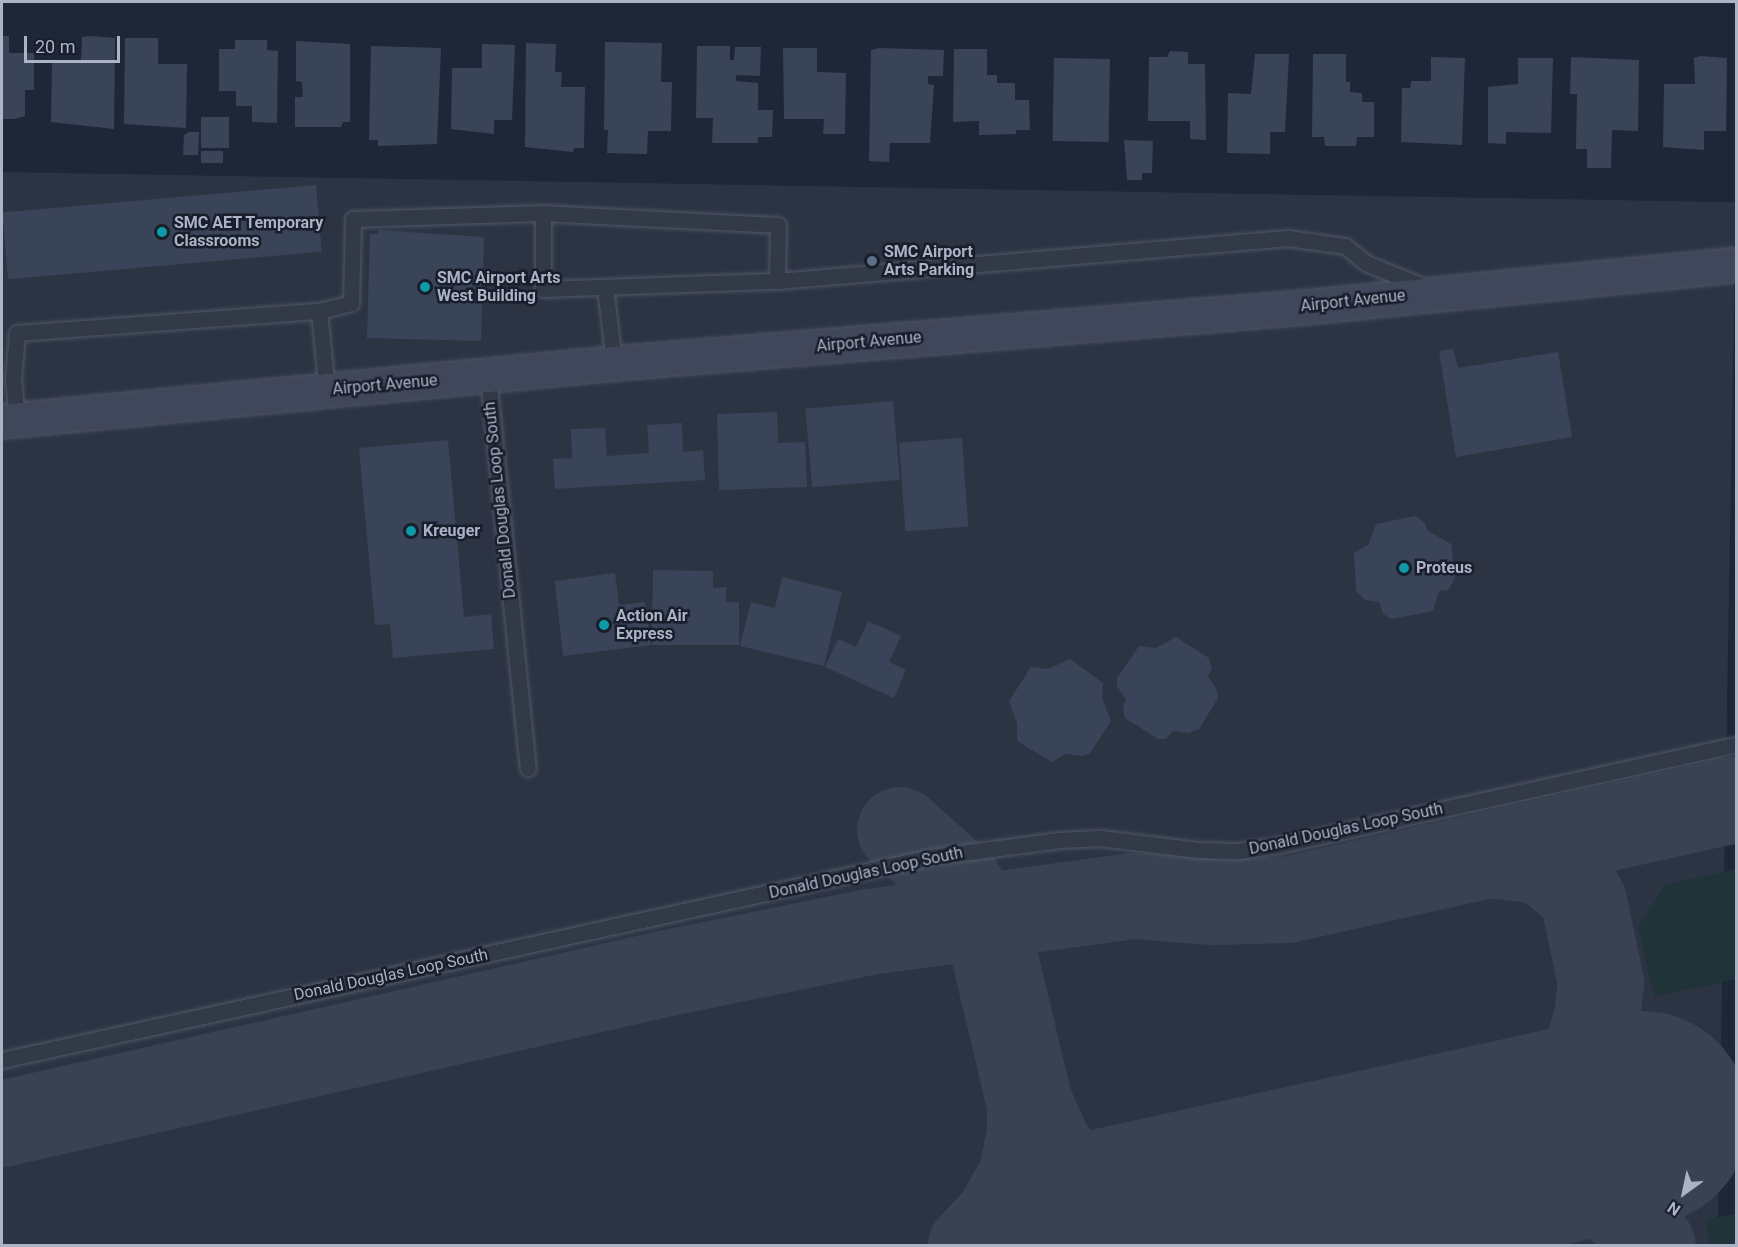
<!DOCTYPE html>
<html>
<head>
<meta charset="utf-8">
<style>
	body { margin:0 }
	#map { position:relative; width:1738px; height:1247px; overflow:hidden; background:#1e2737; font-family:Roboto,sans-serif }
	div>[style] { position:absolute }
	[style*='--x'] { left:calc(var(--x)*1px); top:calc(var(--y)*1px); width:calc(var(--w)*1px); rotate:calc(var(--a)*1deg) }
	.airport>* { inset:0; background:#2c3444; transform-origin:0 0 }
	.green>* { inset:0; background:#203338 }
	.taxiway>* { height:86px; margin:-43px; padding:0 43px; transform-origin:43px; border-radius:43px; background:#384253 }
	.runway>* { height:214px; margin:-107px; padding:0 107px; transform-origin:107px; border-radius:107px; background:#384253 }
	.building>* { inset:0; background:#3a4458; transform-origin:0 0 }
	.roads { filter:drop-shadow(0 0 2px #4f5666) drop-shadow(0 0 2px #4f5666) }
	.lane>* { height:15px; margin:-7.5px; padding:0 7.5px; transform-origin:7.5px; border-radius:7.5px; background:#323947 }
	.secondary>* { height:33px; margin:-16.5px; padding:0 16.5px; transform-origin:16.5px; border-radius:16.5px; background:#40475b }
	.dots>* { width:16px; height:16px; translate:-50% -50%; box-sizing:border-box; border:3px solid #181e2c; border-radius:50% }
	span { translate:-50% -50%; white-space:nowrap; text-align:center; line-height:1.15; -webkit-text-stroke:5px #181e2c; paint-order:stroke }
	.poi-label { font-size:16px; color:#abb3c5; font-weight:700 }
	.left { translate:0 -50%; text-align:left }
	.street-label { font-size:16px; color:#abb3c5 }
	.frame { position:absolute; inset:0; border:3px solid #abb3c5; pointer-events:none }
	.north { position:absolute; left:1654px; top:1163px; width:60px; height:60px; -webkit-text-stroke:4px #181e2c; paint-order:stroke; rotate:213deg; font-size:16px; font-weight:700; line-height:24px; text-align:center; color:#abb3c5 }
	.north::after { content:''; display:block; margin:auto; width:21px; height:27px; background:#abb3c5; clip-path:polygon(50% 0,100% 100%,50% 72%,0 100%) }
	.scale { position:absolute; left:24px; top:36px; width:96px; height:27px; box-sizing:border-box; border:3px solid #abb3c5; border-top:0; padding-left:8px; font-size:18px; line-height:21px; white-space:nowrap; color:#abb3c5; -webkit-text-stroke:4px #181e2c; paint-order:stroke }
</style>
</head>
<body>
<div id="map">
	<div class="airport">
		<i style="left:2px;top:172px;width:1734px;height:1073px;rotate:1deg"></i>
	</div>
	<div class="green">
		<i style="clip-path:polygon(1736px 869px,1736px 979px,1655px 997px,1638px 928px,1665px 885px)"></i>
		<i style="clip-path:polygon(1736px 1214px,1736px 1245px,1711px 1245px,1705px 1220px)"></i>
	</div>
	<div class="taxiway">
		<i style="--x:900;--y:830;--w:79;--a:41.9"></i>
		<i style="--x:959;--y:883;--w:50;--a:55.7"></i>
		<i style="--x:987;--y:924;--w:185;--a:76.6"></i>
		<i style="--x:1030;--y:1104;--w:28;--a:90"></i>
		<i style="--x:1030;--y:1132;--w:43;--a:100.8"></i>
		<i style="--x:1022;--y:1174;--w:50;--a:118.6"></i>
		<i style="--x:998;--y:1218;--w:39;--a:134"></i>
		<i style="--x:1489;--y:855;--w:44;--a:6.5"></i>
		<i style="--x:1533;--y:860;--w:17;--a:21"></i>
		<i style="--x:1549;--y:866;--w:35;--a:40"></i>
		<i style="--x:1576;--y:889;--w:15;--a:58"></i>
		<i style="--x:1584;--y:902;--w:83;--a:78.1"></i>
		<i style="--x:1601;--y:983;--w:34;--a:97"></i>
		<i style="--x:1597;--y:1017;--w:32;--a:106"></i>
		<i style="--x:1588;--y:1048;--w:87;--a:118.9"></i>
		<i style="--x:1546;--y:1124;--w:28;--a:135"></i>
		<i style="--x:1030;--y:1104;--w:48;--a:65.6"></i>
		<i style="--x:1050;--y:1148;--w:20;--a:49"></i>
		<i style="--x:1063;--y:1163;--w:30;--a:42"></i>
		<i style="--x:1085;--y:1183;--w:33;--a:29"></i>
		<i style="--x:1114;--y:1199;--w:57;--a:13.1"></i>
		<i style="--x:1170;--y:1212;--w:56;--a:-3.1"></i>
		<i style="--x:2;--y:1124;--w:683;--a:-12.77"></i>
		<i style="--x:668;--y:973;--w:206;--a:-11.5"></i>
		<i style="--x:870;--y:932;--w:266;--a:-7.8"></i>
		<i style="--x:1134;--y:896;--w:80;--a:4.3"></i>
		<i style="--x:1214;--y:902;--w:73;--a:-1.6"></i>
		<i style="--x:1287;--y:900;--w:460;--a:-12.6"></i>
		<i style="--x:1493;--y:1151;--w:66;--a:14.9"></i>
		<i style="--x:1557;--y:1168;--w:38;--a:28"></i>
		<i style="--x:1591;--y:1186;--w:34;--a:36"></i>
		<i style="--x:1619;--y:1206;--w:52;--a:49.6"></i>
	</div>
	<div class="runway">
		<i style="--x:1062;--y:1246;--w:594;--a:-12.45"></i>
	</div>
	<div class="building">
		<i style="clip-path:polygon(2px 36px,9px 36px,9px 53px,34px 53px,34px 90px,25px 90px,25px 116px,15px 119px,2px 119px)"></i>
		<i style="clip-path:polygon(90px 36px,115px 38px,114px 129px,51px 122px,52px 62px,81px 63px,82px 37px)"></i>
		<i style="clip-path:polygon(125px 38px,158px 38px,158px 64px,187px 64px,186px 128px,124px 124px)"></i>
		<i style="clip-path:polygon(235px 40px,267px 40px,267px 50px,278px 51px,277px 123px,252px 122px,252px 106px,236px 106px,236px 91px,219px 91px,219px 49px,235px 49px)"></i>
		<i style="clip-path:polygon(296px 41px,350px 44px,350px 122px,343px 122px,341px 127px,295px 127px,295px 97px,303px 97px,302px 82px,296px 81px)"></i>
		<i style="clip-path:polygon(605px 42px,662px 43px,661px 82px,672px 82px,671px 131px,648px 131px,647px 154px,607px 153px,608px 130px,604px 130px)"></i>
		<i style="clip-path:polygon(526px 43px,556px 44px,555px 72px,562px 72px,561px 87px,585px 87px,584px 148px,574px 148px,573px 152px,525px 147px)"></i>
		<i style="clip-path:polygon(482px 44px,515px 45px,512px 120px,494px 120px,494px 134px,451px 129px,452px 68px,482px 68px)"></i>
		<i style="clip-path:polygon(371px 46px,441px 48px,437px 144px,378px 146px,378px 140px,369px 140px)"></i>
		<i style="clip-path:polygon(697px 46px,730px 46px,730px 60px,734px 60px,735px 47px,761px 47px,760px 76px,736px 75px,736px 81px,758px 83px,758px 110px,773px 110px,772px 137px,758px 137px,758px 143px,712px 143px,713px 118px,696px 118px)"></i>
		<i style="clip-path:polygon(783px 48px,817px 48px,817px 72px,846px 73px,845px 134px,823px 134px,824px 119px,784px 119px)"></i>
		<i style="clip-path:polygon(879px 48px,944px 50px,943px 76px,928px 76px,928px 84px,934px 85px,930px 143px,890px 143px,889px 162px,869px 161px,871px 50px)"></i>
		<i style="clip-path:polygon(954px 49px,987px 49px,987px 75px,997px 75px,997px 83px,1015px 83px,1015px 100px,1029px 100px,1030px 130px,1016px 130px,1016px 134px,979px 135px,979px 121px,953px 122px)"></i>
		<i style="clip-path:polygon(1170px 51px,1188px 52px,1188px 64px,1205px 64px,1206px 140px,1190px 139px,1190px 121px,1148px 121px,1149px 57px,1167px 57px)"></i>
		<i style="clip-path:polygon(1255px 54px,1289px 54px,1285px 132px,1270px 132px,1270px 154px,1227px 153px,1228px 93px,1251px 94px)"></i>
		<i style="clip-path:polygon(1313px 54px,1346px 54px,1346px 82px,1350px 82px,1350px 92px,1362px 93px,1362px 102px,1374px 102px,1374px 137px,1357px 137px,1356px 146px,1325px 146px,1324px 137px,1312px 137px)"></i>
		<i style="clip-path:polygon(1701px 56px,1727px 58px,1726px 131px,1704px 131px,1704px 150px,1663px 147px,1664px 84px,1695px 84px,1694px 58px)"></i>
		<i style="clip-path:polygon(1431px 57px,1465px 58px,1462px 145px,1401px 142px,1402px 88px,1410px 88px,1411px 81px,1431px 81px)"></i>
		<i style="clip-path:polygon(1571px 57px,1639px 60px,1638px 131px,1612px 130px,1611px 168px,1587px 168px,1587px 149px,1576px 149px,1577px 94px,1570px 94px)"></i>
		<i style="left:1054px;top:58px;width:56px;height:83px;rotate:1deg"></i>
		<i style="clip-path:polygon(1518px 58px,1553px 58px,1551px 133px,1506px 132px,1506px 144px,1488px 143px,1488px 87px,1518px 84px)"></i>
		<i style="left:201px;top:117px;width:28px;height:31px"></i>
		<i style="clip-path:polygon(189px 132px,199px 132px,198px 155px,183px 155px,184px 135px)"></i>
		<i style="clip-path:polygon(1124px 140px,1153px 141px,1152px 173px,1142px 173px,1142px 180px,1127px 180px)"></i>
		<i style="left:201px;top:151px;width:22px;height:12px"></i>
		<i style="left:316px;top:185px;width:67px;height:315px;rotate:85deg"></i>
		<i style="clip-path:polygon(378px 230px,484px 237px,481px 341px,367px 338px,370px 234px,378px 234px)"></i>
		<i style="clip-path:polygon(1453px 349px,1458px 368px,1558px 352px,1572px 437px,1456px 457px,1439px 351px)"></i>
		<i style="left:893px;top:401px;width:79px;height:88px;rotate:85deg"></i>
		<i style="clip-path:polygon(777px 412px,778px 443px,805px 442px,807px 487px,719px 490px,717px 414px)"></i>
		<i style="clip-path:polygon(682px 423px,683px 452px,703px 450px,705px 480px,555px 489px,553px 459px,572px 458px,571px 429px,605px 428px,607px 456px,649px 453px,647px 425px)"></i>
		<i style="left:962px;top:438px;width:89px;height:63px;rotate:86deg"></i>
		<i style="clip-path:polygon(448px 440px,464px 617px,491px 614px,494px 649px,393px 658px,390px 624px,375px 625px,359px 448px)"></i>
		<i style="clip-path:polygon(1415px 516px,1424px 522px,1428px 531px,1451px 544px,1455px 579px,1448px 590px,1439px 591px,1433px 611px,1392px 619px,1383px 614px,1379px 602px,1365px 600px,1356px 591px,1354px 553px,1368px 545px,1376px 524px)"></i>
		<i style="clip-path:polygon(653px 570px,713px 571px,713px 588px,726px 587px,726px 602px,739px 602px,739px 645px,652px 645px)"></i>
		<i style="clip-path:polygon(615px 573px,619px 605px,645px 602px,651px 645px,563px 656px,555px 581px)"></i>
		<i style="clip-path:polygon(782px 577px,842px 592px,824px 666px,740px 646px,751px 602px,775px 608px)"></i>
		<i style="clip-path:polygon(868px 621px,901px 636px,889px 662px,906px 670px,894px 698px,825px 667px,838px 639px,856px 647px)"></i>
		<i style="clip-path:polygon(1176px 637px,1209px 658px,1212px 668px,1208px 677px,1216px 688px,1218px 698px,1199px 729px,1188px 733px,1173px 731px,1166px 739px,1158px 739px,1125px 718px,1123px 708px,1126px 700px,1117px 686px,1117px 678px,1139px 646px,1156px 648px)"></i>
		<i style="clip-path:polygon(1070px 659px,1103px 683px,1102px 698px,1111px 721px,1090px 753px,1083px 756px,1065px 754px,1052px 762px,1017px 741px,1017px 723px,1009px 701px,1031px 667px,1048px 669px)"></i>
	</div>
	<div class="roads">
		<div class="lane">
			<i style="--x:777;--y:281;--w:513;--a:-4.81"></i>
			<i style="--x:1288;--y:238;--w:58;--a:8"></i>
			<i style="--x:1345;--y:246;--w:27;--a:39"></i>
			<i style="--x:1366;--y:263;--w:66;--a:22.3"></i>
			<i style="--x:605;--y:287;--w:77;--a:83.2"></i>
			<i style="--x:319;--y:311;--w:80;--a:84.3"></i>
			<i style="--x:488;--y:376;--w:394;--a:84.2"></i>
			<i style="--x:17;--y:419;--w:41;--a:-95.6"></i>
			<i style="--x:13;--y:378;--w:45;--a:-84.9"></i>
			<i style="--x:17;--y:333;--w:303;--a:-4.2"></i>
			<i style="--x:319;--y:311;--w:33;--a:-14"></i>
			<i style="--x:351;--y:303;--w:84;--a:-88.6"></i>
			<i style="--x:353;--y:219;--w:190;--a:-1.8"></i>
			<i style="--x:543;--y:213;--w:76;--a:90"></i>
			<i style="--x:543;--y:289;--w:234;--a:-2"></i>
			<i style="--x:777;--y:281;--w:56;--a:-89"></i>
			<i style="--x:778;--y:225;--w:235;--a:-177.1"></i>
			<i style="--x:2;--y:1060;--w:951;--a:-12.33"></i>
			<i style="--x:931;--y:857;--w:130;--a:-7.5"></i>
			<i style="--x:1060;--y:840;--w:40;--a:-2.9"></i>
			<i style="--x:1100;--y:838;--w:99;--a:7"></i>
			<i style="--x:1198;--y:850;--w:40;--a:1.4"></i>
			<i style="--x:1238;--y:851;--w:37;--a:-8"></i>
			<i style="--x:1275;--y:846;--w:472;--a:-12.4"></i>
		</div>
		<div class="secondary">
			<i style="--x:2;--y:421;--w:615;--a:-5.41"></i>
			<i style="--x:614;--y:363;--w:692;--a:-4.64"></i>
			<i style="--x:1304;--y:307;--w:434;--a:-5.6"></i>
		</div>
	</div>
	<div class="dots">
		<i style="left:162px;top:232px;background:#0f9aa8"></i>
		<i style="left:872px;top:261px;background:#5c6f8a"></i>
		<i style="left:425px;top:287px;background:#0f9aa8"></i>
		<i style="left:411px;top:531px;background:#0f9aa8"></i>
		<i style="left:1404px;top:568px;background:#0f9aa8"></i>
		<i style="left:604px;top:625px;background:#0f9aa8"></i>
	</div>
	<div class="poi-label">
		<span class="left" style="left:174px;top:232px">SMC AET Temporary<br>Classrooms</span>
		<span class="left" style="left:884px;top:261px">SMC Airport<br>Arts Parking</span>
		<span class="left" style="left:437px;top:287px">SMC Airport Arts<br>West Building</span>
		<span class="left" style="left:423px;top:531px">Kreuger</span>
		<span class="left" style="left:1416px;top:568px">Proteus</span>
		<span class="left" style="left:616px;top:625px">Action Air<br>Express</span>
	</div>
	<div class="street-label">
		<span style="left:1353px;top:301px;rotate:-6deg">Airport Avenue</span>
		<span style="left:869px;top:342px;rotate:-5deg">Airport Avenue</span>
		<span style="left:385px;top:385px;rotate:-5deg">Airport Avenue</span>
		<span style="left:500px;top:500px;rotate:-96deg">Donald Douglas Loop South</span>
		<span style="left:1346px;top:829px;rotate:-12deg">Donald Douglas Loop South</span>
		<span style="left:866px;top:873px;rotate:-12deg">Donald Douglas Loop South</span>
		<span style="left:391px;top:975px;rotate:-12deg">Donald Douglas Loop South</span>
	</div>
	<div class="frame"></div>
	<div class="north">N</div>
	<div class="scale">20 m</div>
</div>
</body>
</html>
